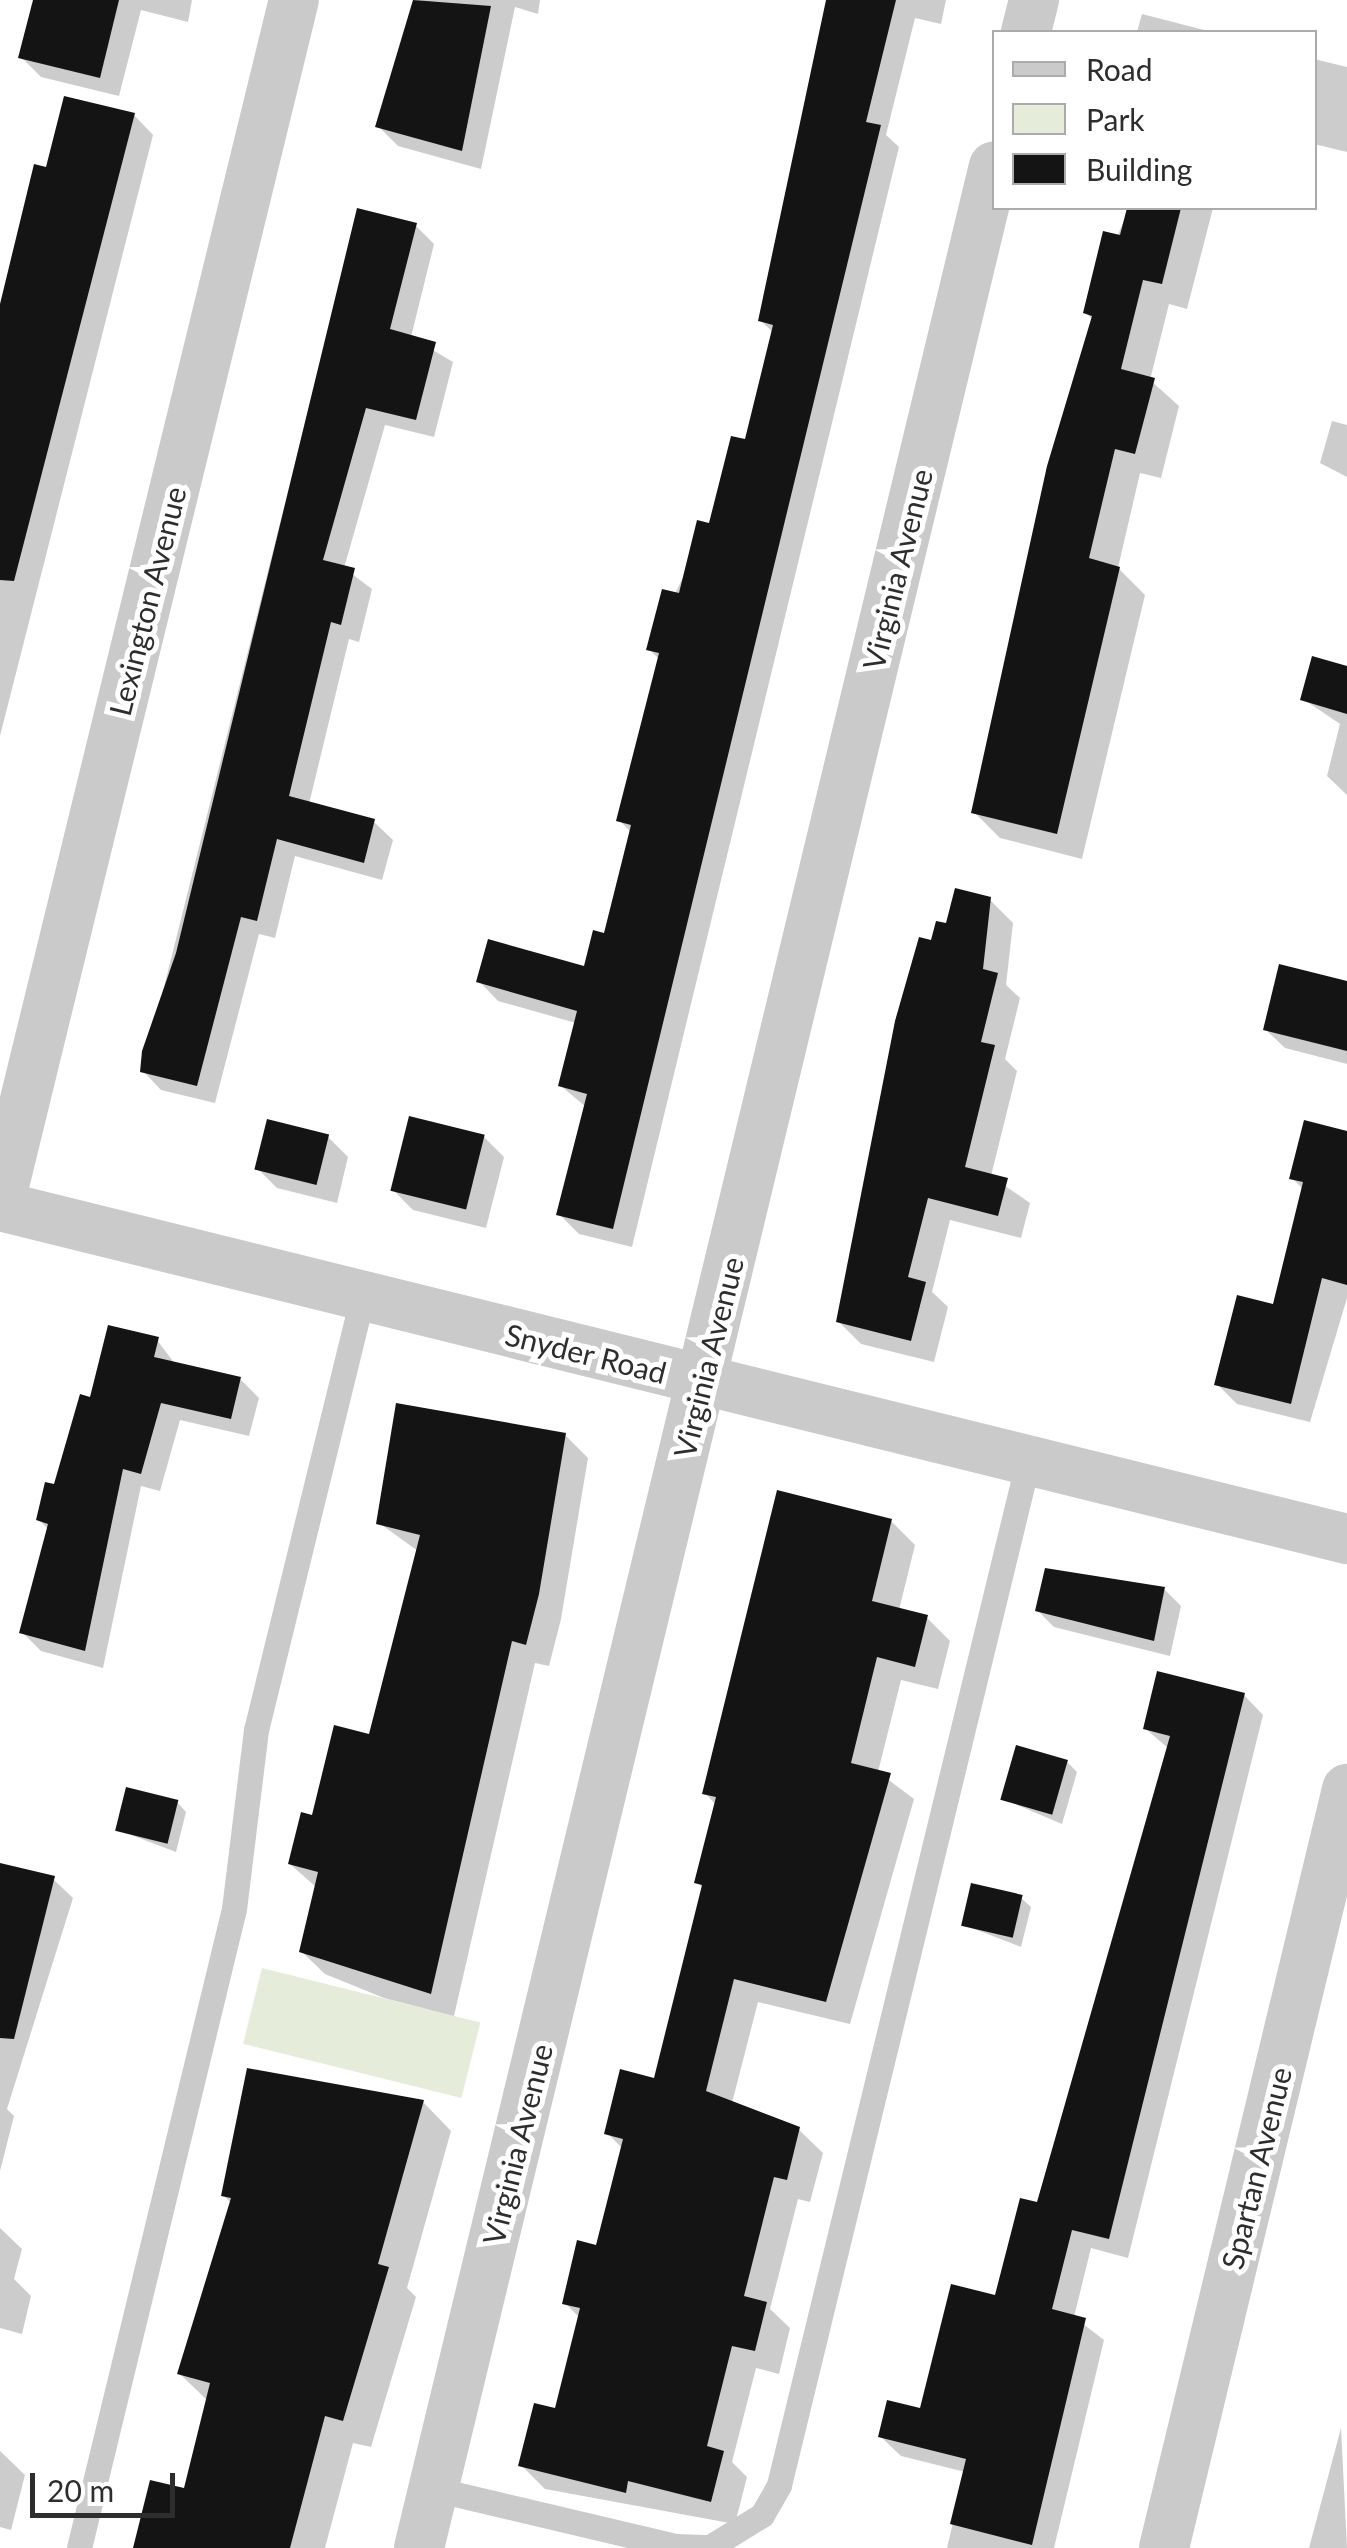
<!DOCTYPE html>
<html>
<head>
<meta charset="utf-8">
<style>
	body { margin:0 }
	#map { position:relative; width:1347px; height:2548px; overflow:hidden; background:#fff; font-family:Lato,sans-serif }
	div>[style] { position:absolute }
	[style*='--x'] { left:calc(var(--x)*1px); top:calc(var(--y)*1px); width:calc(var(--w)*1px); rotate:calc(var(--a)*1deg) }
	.green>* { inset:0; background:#e5ecd9; transform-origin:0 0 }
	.shadow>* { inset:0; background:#0003 }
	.building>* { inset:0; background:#141414; transform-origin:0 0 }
	.lane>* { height:25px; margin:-12.5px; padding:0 12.5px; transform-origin:12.5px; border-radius:12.5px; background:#cacaca }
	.street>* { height:50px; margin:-25px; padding:0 25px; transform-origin:25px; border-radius:25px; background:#cacaca }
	span { translate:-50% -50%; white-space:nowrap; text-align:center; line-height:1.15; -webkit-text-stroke:10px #fff; paint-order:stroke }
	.street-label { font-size:30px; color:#2d2d2d }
	.legend { position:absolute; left:992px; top:30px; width:325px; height:180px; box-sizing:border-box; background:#fff; border:2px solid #ababab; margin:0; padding:12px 18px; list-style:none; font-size:30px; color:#2d2d2d }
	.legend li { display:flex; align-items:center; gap:20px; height:50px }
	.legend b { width:50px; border:2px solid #ababab }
	.scale { position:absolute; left:30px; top:2473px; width:145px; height:45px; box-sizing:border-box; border:5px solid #2d2d2d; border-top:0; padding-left:12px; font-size:30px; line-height:35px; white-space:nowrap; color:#2d2d2d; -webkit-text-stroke:8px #fff; paint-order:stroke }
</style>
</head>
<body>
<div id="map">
	<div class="green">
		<i style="left:262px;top:1968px;width:225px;height:78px;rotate:14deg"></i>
	</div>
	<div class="shadow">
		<i style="clip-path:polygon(35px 0,192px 0,188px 22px,141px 10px,119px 96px,41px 77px,21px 57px)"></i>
		<i style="clip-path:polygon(540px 0,538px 14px,515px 7px,481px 169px,398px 146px,378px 126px,417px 0)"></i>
		<i style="clip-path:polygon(835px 0,946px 0,941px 24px,915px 18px,886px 135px,899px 147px,632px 1247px,579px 1234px,559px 1214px,586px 1107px,561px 1086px,576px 1023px,498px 1001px,479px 981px,586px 969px,606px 936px,632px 833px,619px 820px,660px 660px,649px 649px,747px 442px,774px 333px,761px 321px)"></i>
		<i style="clip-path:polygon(1142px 14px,1212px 32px,1137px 32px)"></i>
		<i style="clip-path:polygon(1314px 59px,1347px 67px,1347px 152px,1314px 144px)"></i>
		<i style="clip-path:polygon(134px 115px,153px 135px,0 736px,0 340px,48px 170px)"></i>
		<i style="clip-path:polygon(1129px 208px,1213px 208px,1187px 309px,1169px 304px,1150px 380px,1179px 406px,1161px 478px,1140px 473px,1118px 568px,1145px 595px,1082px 859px,1000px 838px,974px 812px,1093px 320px,1086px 313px)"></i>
		<i style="clip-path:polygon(358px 211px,415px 225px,434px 244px,411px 337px,453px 362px,434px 437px,385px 425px,344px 568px,372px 589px,359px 642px,349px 639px,309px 804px,374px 822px,393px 840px,382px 880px,295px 856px,275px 938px,259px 934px,215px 1103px,161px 1090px,143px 1071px)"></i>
		<i style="clip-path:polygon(1332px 421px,1347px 425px,1347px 477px,1320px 463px)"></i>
		<i style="clip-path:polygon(1347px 668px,1347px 795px,1327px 776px,1340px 724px,1303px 699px)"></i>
		<i style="clip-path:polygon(989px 899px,1013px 923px,1006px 985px,1020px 998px,1005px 1059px,1017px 1071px,991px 1176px,1030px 1203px,1021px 1238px,950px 1220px,932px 1292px,948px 1307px,934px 1362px,861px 1344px,838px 1321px,933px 943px)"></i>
		<i style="clip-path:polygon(1347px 984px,1347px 1064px,1285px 1048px,1265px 1029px)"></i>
		<i style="clip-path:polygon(1347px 1133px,1347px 1298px,1310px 1422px,1237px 1404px,1217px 1384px,1274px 1307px,1304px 1190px,1292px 1178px)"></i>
		<i style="clip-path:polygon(328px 1137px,348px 1157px,337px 1203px,277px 1188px,257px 1168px)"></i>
		<i style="clip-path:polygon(484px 1137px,504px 1157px,486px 1228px,413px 1210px,393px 1190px)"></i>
		<i style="clip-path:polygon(157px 1340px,175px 1364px,240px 1379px,259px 1398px,249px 1436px,180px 1420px,160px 1491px,141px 1486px,103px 1668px,41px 1651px,22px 1632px,49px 1530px,38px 1519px,92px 1400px)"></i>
		<i style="clip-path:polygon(565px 1435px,588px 1458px,561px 1619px,549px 1666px,535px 1663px,454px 2016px,384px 1998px,325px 1974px,301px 1951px,317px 1888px,290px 1864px,371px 1737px,418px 1551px,379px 1523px)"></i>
		<i style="clip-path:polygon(891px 1521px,915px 1545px,899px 1610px,926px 1617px,950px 1641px,938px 1689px,901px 1680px,878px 1772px,914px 1799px,850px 2024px,758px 2002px,732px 2103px,798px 2129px,823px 2153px,810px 2202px,798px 2199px,770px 2309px,790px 2328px,779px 2374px,756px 2368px,732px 2462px,747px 2477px,735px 2524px,545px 2489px,521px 2465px,557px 2412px,580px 2318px,565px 2303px,598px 2248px,623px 2149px,607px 2133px,656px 2081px,704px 1889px,697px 1882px,716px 1805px,705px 1793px)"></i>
		<i style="clip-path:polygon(1164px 1589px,1181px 1606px,1170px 1656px,1054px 1627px,1037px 1610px)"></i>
		<i style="clip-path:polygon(1244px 1695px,1263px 1715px,1128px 2258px,1091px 2248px,1074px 2317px,1104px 2340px,1054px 2548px,947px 2548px,965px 2472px,901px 2456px,881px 2437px,922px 2411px,997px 2298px,1038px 2205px,1169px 1749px,1146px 1729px)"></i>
		<i style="clip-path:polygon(1067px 1762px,1077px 1772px,1062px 1824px,1003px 1799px)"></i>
		<i style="clip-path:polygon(177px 1802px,186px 1812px,176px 1852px,118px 1830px)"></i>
		<i style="clip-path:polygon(0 1865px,53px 1879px,73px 1898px,7px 2109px,14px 2116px,0 2171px)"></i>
		<i style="clip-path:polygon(1021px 1898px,1031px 1907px,1021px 1947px,964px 1925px)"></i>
		<i style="clip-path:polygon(423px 2102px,451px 2131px,407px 2288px,416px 2297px,371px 2447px,353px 2443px,325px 2548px,136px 2548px,186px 2491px,208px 2401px,180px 2374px,232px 2204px,223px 2195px)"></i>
		<i style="clip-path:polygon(0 2228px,22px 2249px,14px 2279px,31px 2296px,22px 2334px,0 2328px)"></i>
		<i style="clip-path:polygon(1341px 2428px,1347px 2548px,1309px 2548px)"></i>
		<i style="clip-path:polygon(0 2451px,25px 2475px,11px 2530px,0 2527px)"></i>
	</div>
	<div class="building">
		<i style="clip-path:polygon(33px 0,119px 0,100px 78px,18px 58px)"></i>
		<i style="clip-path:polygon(413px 0,491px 6px,462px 151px,375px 127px)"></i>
		<i style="clip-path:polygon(826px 0,896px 0,866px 122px,881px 125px,613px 1229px,556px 1215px,587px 1094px,558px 1086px,577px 1011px,476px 982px,488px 939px,584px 966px,593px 930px,604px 933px,631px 825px,616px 821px,659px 653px,646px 650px,662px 589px,679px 593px,697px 520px,709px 523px,731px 436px,745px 439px,773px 325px,758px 321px)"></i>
		<i style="clip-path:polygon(64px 96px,135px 113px,14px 581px,0 580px,0 304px,34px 164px,46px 167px)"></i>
		<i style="clip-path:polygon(357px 208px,417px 223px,390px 329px,436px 342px,416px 420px,366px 408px,323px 560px,355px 568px,341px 625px,331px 622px,289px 796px,375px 819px,364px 863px,277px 839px,257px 921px,241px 917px,197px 1086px,140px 1072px,142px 1051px,176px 953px)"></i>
		<i style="clip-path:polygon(1127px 208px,1181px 208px,1162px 284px,1143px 280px,1121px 369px,1155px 378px,1135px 454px,1115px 449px,1089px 558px,1120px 567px,1057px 834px,971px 813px,1047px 466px,1092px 316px,1083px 313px,1103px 231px,1120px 235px)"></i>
		<i style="clip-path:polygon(1312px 656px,1347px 666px,1347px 714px,1300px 700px)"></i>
		<i style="clip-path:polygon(955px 888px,991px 897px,983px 969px,998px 973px,981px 1042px,995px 1045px,965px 1167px,1008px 1178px,998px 1216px,928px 1198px,908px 1277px,926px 1282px,911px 1341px,836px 1322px,895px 1021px,919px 937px,931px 940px,936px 921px,946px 923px)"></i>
		<i style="clip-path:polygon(1279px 964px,1347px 981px,1347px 1051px,1263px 1030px)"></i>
		<i style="left:409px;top:1116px;width:78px;height:77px;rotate:14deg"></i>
		<i style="left:267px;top:1119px;width:64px;height:52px;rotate:14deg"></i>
		<i style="clip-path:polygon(1304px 1120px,1347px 1131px,1347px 1285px,1322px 1278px,1291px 1404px,1214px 1385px,1237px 1295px,1273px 1304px,1303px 1182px,1289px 1179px)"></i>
		<i style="clip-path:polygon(108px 1325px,159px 1337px,154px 1357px,241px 1377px,231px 1419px,161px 1403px,141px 1474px,123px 1469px,85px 1651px,19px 1633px,48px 1524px,36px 1520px,45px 1482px,54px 1484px,80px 1394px,90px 1397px)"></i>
		<i style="clip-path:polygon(396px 1403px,566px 1433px,539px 1594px,526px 1645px,512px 1641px,431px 1994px,299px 1952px,318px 1872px,288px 1864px,301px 1812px,312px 1815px,334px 1725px,369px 1734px,420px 1535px,376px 1524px)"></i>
		<i style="clip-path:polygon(777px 1490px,892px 1519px,872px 1601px,928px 1615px,915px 1667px,877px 1657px,851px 1763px,891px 1773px,826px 2002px,734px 1979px,706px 2091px,800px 2127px,787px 2180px,774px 2177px,744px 2296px,767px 2302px,755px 2351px,732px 2346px,707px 2446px,724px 2451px,711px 2502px,628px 2481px,626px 2493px,518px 2466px,534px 2403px,555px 2408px,580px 2308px,562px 2304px,577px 2240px,596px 2245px,623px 2139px,604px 2134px,620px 2069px,654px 2078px,702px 1885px,694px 1883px,716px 1797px,702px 1794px)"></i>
		<i style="clip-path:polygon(1045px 1568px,1165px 1587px,1154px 1641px,1035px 1611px)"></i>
		<i style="clip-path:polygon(1157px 1671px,1245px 1693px,1109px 2239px,1072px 2230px,1052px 2309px,1086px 2318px,1032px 2545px,950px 2524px,966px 2459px,878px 2437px,887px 2400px,920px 2408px,951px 2284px,995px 2295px,1020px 2198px,1037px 2202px,1170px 1736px,1143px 1729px)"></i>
		<i style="left:1016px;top:1745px;width:54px;height:57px;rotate:16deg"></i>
		<i style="left:126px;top:1787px;width:54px;height:45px;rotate:14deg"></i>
		<i style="clip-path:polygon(0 1863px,55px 1876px,14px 2039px,0 2038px)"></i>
		<i style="left:971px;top:1883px;width:53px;height:44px;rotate:13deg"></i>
		<i style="clip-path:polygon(247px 2068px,424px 2100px,378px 2264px,389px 2267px,343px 2421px,325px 2416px,290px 2548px,133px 2548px,150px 2480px,184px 2488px,210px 2383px,177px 2374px,231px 2198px,221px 2196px)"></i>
	</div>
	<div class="lane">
		<i style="--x:434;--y:2489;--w:249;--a:13.3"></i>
		<i style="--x:676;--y:2546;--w:34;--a:2"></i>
		<i style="--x:710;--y:2547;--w:61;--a:-31.6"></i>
		<i style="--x:762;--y:2515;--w:34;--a:-60"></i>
		<i style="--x:779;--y:2485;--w:1054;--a:-76.33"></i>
		<i style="--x:79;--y:2548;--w:658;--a:-76.37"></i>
		<i style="--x:234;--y:1909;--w:180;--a:-83"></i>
		<i style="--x:256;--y:1730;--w:446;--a:-76.2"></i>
	</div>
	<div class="street">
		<i style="--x:1026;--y:32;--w:33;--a:-76"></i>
		<i style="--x:0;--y:1202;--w:1237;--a:-76.26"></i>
		<i style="--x:0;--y:1206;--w:1388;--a:13.89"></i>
		<i style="--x:419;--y:2548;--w:2450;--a:-76.43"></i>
		<i style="--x:1164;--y:2548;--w:781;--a:-76.44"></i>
	</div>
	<div class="street-label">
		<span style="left:897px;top:569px;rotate:-76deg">Virginia Avenue</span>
		<span style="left:147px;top:601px;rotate:-76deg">Lexington Avenue</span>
		<span style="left:586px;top:1353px;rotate:14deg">Snyder Road</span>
		<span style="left:708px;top:1357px;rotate:-76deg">Virginia Avenue</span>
		<span style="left:517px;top:2144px;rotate:-76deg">Virginia Avenue</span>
		<span style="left:1256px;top:2168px;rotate:-76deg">Spartan Avenue</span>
	</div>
	<ul class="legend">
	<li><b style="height:12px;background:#cacaca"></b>Road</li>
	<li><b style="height:28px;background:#e5ecd9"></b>Park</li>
	<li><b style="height:28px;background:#141414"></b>Building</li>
	</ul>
	<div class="scale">20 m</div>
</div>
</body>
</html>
